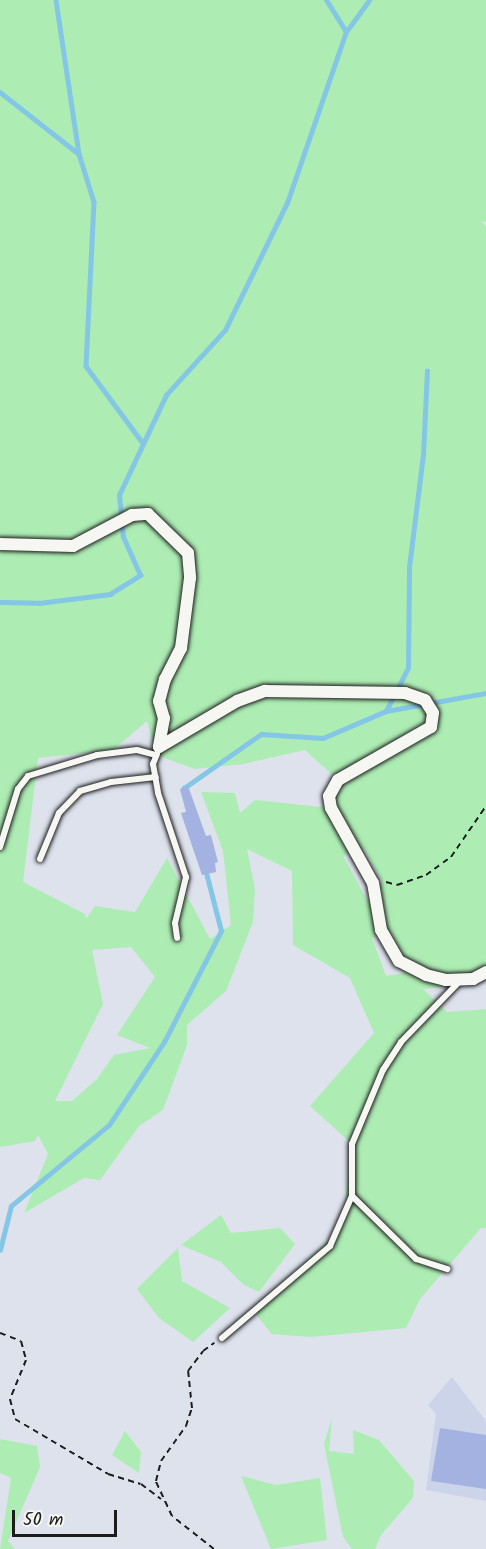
<!DOCTYPE html>
<html>
<head>
<meta charset="utf-8">
<style>
	body { margin:0 }
	#map { position:relative; width:486px; height:1549px; overflow:hidden; background:#dde2ed; font-family:Kalam,sans-serif }
	div>[style] { position:absolute }
	[style*='--x'] { left:calc(var(--x)*1px); top:calc(var(--y)*1px); width:calc(var(--w)*1px); rotate:calc(var(--a)*1deg) }
	.built>* { inset:0; background:#ccd4e9 }
	.green>* { inset:0; background:#adedb4 }
	.stream>* { height:4.5px; margin:-2.25px; padding:0 2.25px; transform-origin:2.25px; border-radius:2.25px; background:#84c6e5 }
	.building>* { inset:0; background:#a3b2e1 }
	.path>* { height:2px; margin-top:-1px; transform-origin:0; background:repeating-linear-gradient(90deg,#1c1c1c 0 6px,transparent 0 10.5px) }
	.roads { filter:drop-shadow(0 0 2px #1c1c1c) drop-shadow(0 0 2px #1c1c1c) }
	.service>* { height:6px; margin:-3px; padding:0 3px; transform-origin:3px; border-radius:3px; background:#f6f6f2 }
	.minor>* { height:12px; margin:-6px; padding:0 6px; transform-origin:6px; border-radius:6px; background:#f6f6f2 }
	span { translate:-50% -50%; white-space:nowrap; text-align:center; line-height:1.15; -webkit-text-stroke:5px #f6f6f2; paint-order:stroke }
	.scale { position:absolute; left:12px; top:1510px; width:105px; height:27px; box-sizing:border-box; border:3px solid #1c1c1c; border-top:0; padding-left:8px; font-size:18px; line-height:21px; white-space:nowrap; color:#1c1c1c; -webkit-text-stroke:4px #f6f6f2; paint-order:stroke }
</style>
</head>
<body>
<div id="map">
	<div class="built">
		<i style="clip-path:polygon(452px 1377px,486px 1421px,486px 1501px,426px 1490px,436px 1414px,428px 1405px)"></i>
	</div>
	<div class="green">
		<i style="clip-path:polygon(evenodd,0 0,486px 0,486px 222px,481px 221px,486px 226px,486px 974px,474px 984px,423px 989px,447px 1012px,486px 1009px,486px 1228px,481px 1228px,420px 1299px,406px 1328px,311px 1337px,272px 1334px,254px 1312px,342px 1226px,352px 1144px,310px 1106px,374px 1033px,350px 978px,293px 945px,292px 871px,247px 849px,255px 889px,253px 922px,226px 991px,187px 1025px,187px 1045px,163px 1110px,139px 1126px,100px 1180px,84px 1178px,24px 1213px,48px 1154px,38px 1135px,35px 1141px,0 1147px,0 0,147px 721px,156px 755px,195px 769px,243px 764px,305px 750px,338px 780px,331px 808px,255px 800px,240px 813px,235px 793px,201px 792px,223px 851px,231px 925px,210px 939px,167px 858px,135px 912px,95px 906px,86px 919px,85px 914px,23px 882px,38px 758px,113px 750px,147px 721px,0 0,364px 849px,382px 881px,367px 900px,343px 856px,364px 849px,0 0,392px 932px,404px 973px,386px 976px,372px 938px,392px 932px,0 0,131px 947px,155px 977px,117px 1035px,150px 1048px,114px 1055px,97px 1079px,72px 1101px,55px 1101px,103px 1004px,92px 950px,131px 947px)"></i>
		<i style="clip-path:polygon(221px 1215px,231px 1233px,280px 1228px,295px 1244px,259px 1292px,244px 1285px,221px 1262px,181px 1245px)"></i>
		<i style="clip-path:polygon(178px 1248px,182px 1281px,230px 1308px,193px 1342px,159px 1318px,137px 1289px)"></i>
		<i style="clip-path:polygon(332px 1418px,329px 1451px,354px 1454px,353px 1430px,379px 1440px,414px 1481px,413px 1498px,381px 1535px,375px 1549px,352px 1549px,343px 1537px,324px 1444px)"></i>
		<i style="clip-path:polygon(125px 1431px,141px 1452px,139px 1473px,112px 1455px)"></i>
		<i style="clip-path:polygon(0 1439px,37px 1446px,40px 1467px,8px 1541px,15px 1549px,0 1549px,11px 1478px,0 1473px)"></i>
		<i style="clip-path:polygon(241px 1476px,276px 1485px,320px 1478px,327px 1540px,271px 1549px)"></i>
	</div>
	<div class="stream">
		<i style="--x:56;--y:0;--w:156;--a:81.5"></i>
		<i style="--x:346;--y:32;--w:39;--a:-54"></i>
		<i style="--x:0;--y:92;--w:100;--a:38.1"></i>
		<i style="--x:79;--y:154;--w:50;--a:72.6"></i>
		<i style="--x:94;--y:202;--w:164;--a:92.8"></i>
		<i style="--x:86;--y:366;--w:96;--a:53.5"></i>
		<i style="--x:0;--y:602;--w:39;--a:1"></i>
		<i style="--x:39;--y:603;--w:72;--a:-7.2"></i>
		<i style="--x:110;--y:594;--w:36;--a:-32"></i>
		<i style="--x:140;--y:575;--w:42;--a:-114.1"></i>
		<i style="--x:123;--y:537;--w:42;--a:-95.4"></i>
		<i style="--x:119;--y:495;--w:110;--a:-64.8"></i>
		<i style="--x:166;--y:395;--w:88;--a:-47.8"></i>
		<i style="--x:225;--y:330;--w:141;--a:-64"></i>
		<i style="--x:287;--y:203;--w:181;--a:-71"></i>
		<i style="--x:346;--y:32;--w:38;--a:-122"></i>
		<i style="--x:386;--y:711;--w:48;--a:-62.9"></i>
		<i style="--x:408;--y:668;--w:101;--a:-89.4"></i>
		<i style="--x:409;--y:567;--w:113;--a:-82.9"></i>
		<i style="--x:423;--y:455;--w:84;--a:-87.3"></i>
		<i style="--x:185;--y:791;--w:3;--a:-108"></i>
		<i style="--x:184;--y:788;--w:94;--a:-35"></i>
		<i style="--x:261;--y:734;--w:62;--a:3.7"></i>
		<i style="--x:323;--y:738;--w:69;--a:-23.2"></i>
		<i style="--x:386;--y:711;--w:102;--a:-10.2"></i>
		<i style="--x:0;--y:1250;--w:45;--a:-76"></i>
		<i style="--x:11;--y:1206;--w:127;--a:-39.6"></i>
		<i style="--x:109;--y:1125;--w:100;--a:-56.5"></i>
		<i style="--x:164;--y:1042;--w:125;--a:-62.8"></i>
		<i style="--x:221;--y:931;--w:64;--a:-104.5"></i>
	</div>
	<div class="building">
		<i style="clip-path:polygon(188px 786px,206px 836px,211px 835px,218px 862px,215px 863px,216px 872px,202px 875px,188px 834px,181px 813px,186px 812px,180px 789px)"></i>
		<i style="clip-path:polygon(440px 1428px,486px 1435px,486px 1489px,431px 1481px)"></i>
	</div>
	<div class="path">
		<i style="--x:386;--y:882;--w:11;--a:15"></i>
		<i style="--x:397;--y:885;--w:31;--a:-19"></i>
		<i style="--x:426;--y:875;--w:31;--a:-36"></i>
		<i style="--x:451;--y:857;--w:62;--a:-55.5"></i>
		<i style="--x:0;--y:1333;--w:22;--a:21"></i>
		<i style="--x:21;--y:1341;--w:20;--a:75"></i>
		<i style="--x:26;--y:1360;--w:42;--a:112.3"></i>
		<i style="--x:10;--y:1399;--w:21;--a:76"></i>
		<i style="--x:15;--y:1419;--w:108;--a:30.6"></i>
		<i style="--x:108;--y:1474;--w:34;--a:17"></i>
		<i style="--x:141;--y:1484;--w:25;--a:37"></i>
		<i style="--x:214;--y:1549;--w:53;--a:-141.8"></i>
		<i style="--x:172;--y:1516;--w:38;--a:-115"></i>
		<i style="--x:156;--y:1481;--w:21;--a:-76"></i>
		<i style="--x:161;--y:1461;--w:43;--a:-54.5"></i>
		<i style="--x:186;--y:1426;--w:19;--a:-72"></i>
		<i style="--x:192;--y:1408;--w:37;--a:-96"></i>
		<i style="--x:188;--y:1371;--w:25;--a:-53"></i>
		<i style="--x:203;--y:1351;--w:14;--a:-36"></i>
	</div>
	<div class="roads">
		<div class="service">
			<i style="--x:157;--y:754;--w:11;--a:112"></i>
			<i style="--x:153;--y:764;--w:29;--a:80"></i>
			<i style="--x:158;--y:793;--w:89;--a:71.6"></i>
			<i style="--x:186;--y:877;--w:47;--a:103.4"></i>
			<i style="--x:175;--y:923;--w:15;--a:82"></i>
			<i style="--x:0;--y:847;--w:61;--a:-72.8"></i>
			<i style="--x:18;--y:789;--w:16;--a:-52"></i>
			<i style="--x:28;--y:776;--w:72;--a:-16.9"></i>
			<i style="--x:97;--y:755;--w:40;--a:-7.1"></i>
			<i style="--x:137;--y:750;--w:20;--a:15"></i>
			<i style="--x:40;--y:859;--w:50;--a:-67.6"></i>
			<i style="--x:59;--y:813;--w:30;--a:-46"></i>
			<i style="--x:80;--y:791;--w:32;--a:-16"></i>
			<i style="--x:111;--y:782;--w:45;--a:-6.3"></i>
			<i style="--x:352;--y:1196;--w:90;--a:44.5"></i>
			<i style="--x:416;--y:1259;--w:33;--a:18"></i>
			<i style="--x:222;--y:1338;--w:142;--a:-40.4"></i>
			<i style="--x:330;--y:1246;--w:55;--a:-66.3"></i>
			<i style="--x:352;--y:1196;--w:52;--a:-90"></i>
			<i style="--x:352;--y:1144;--w:80;--a:-67.3"></i>
			<i style="--x:383;--y:1070;--w:33;--a:-57"></i>
			<i style="--x:401;--y:1042;--w:85;--a:-46"></i>
		</div>
		<div class="minor">
			<i style="--x:0;--y:544;--w:73;--a:1.6"></i>
			<i style="--x:73;--y:546;--w:67;--a:-27.7"></i>
			<i style="--x:132;--y:515;--w:16;--a:-4"></i>
			<i style="--x:148;--y:514;--w:56;--a:44.3"></i>
			<i style="--x:188;--y:553;--w:25;--a:85"></i>
			<i style="--x:190;--y:578;--w:71;--a:97.3"></i>
			<i style="--x:181;--y:648;--w:35;--a:117"></i>
			<i style="--x:165;--y:679;--w:23;--a:105"></i>
			<i style="--x:159;--y:701;--w:18;--a:74"></i>
			<i style="--x:164;--y:718;--w:29;--a:100"></i>
			<i style="--x:159;--y:747;--w:91;--a:-30.5"></i>
			<i style="--x:237;--y:701;--w:30;--a:-20"></i>
			<i style="--x:265;--y:691;--w:140;--a:0.8"></i>
			<i style="--x:405;--y:693;--w:21;--a:19"></i>
			<i style="--x:425;--y:700;--w:15;--a:58"></i>
			<i style="--x:433;--y:713;--w:14;--a:98"></i>
			<i style="--x:431;--y:727;--w:107;--a:150.3"></i>
			<i style="--x:338;--y:780;--w:18;--a:119"></i>
			<i style="--x:329;--y:796;--w:12;--a:81"></i>
			<i style="--x:331;--y:808;--w:86;--a:60.8"></i>
			<i style="--x:373;--y:883;--w:48;--a:80.3"></i>
			<i style="--x:381;--y:930;--w:36;--a:60"></i>
			<i style="--x:399;--y:961;--w:30;--a:27"></i>
			<i style="--x:426;--y:975;--w:21;--a:14"></i>
			<i style="--x:446;--y:980;--w:27;--a:-2"></i>
			<i style="--x:473;--y:979;--w:15;--a:-28"></i>
		</div>
	</div>
	<div class="scale">50 m</div>
</div>
</body>
</html>
